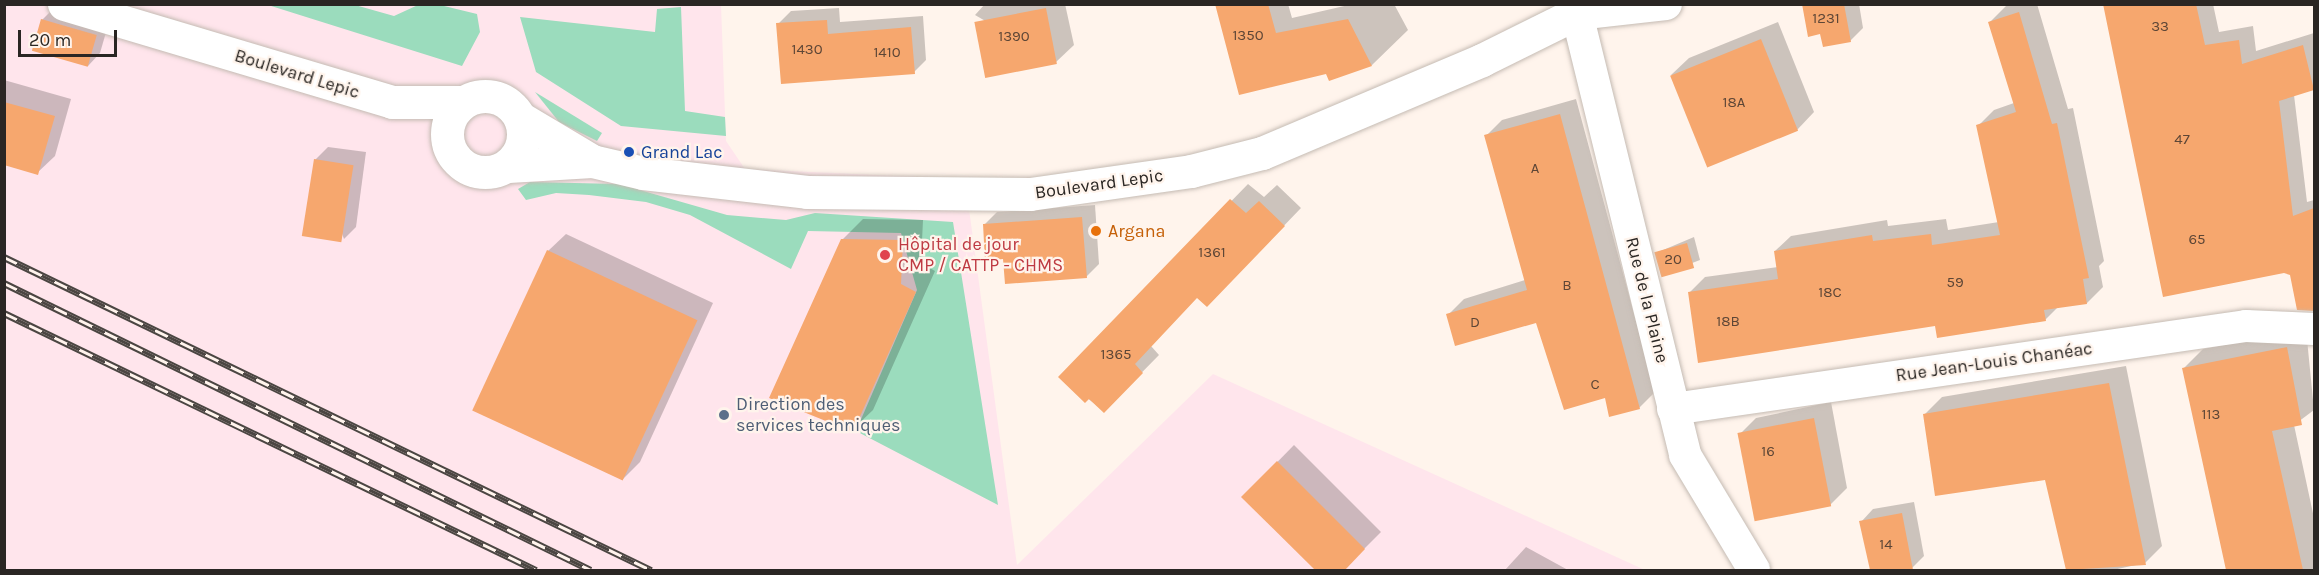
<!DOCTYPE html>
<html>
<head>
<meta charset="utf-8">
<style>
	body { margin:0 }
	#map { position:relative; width:2319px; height:575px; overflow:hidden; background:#fff4ec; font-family:Karla,sans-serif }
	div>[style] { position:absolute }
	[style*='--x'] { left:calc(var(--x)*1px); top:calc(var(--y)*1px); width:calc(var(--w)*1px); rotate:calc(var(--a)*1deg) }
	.industrial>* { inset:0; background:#ffe5ec }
	.green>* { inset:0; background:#9bdcbd }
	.shadow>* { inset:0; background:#0003 }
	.building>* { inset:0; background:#f6a76e; transform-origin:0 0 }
	.roads { filter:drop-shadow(0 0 2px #c5bbb3) drop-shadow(0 0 2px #c5bbb3) }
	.minor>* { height:32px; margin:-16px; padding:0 16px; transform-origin:16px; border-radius:16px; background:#fff }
	.secondary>* { height:33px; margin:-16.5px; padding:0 16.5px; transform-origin:16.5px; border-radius:16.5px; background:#fff }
	.secondary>.ring { margin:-16.5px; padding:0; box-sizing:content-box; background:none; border:33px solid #fff; border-radius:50% }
	.rail>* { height:7px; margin-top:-3.5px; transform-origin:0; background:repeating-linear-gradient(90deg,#fff4ec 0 14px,#4b4642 0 28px); box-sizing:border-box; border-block:2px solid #4b4642 }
	.dots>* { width:16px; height:16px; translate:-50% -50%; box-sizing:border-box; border:3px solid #fff4ec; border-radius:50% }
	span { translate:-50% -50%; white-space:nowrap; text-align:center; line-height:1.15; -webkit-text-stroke:4.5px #fff4ec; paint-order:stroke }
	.number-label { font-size:15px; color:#5d4636 }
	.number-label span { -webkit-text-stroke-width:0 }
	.street-label { font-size:18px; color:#2a2623 }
	.transit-label { font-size:18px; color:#164399 }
	.left { translate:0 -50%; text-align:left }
	.food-label { font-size:18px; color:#c56008 }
	.health-label { font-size:18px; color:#be3a42 }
	.service-label { font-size:18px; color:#4e5e75 }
	.frame { position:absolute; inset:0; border:6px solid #2a2623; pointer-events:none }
	.scale { position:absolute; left:18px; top:30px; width:99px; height:27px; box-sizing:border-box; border:3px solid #2a2623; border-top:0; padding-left:8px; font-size:18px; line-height:21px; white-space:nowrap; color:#2a2623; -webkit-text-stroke:4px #fff4ec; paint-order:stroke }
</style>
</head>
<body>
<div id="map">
	<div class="industrial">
		<i style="clip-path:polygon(4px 5px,721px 5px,726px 141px,745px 169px,965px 179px,1017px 565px,1213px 374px,1645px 570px,5px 570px)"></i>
	</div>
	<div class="green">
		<i style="clip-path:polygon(268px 5px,355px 5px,394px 16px,418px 5px,440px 5px,477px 14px,480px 32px,462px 66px)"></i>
		<i style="clip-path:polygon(681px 7px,685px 111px,725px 117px,726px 136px,621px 126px,536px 72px,520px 17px,655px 32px,657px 9px)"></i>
		<i style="clip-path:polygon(535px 92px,602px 133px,597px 141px,559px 122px)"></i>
		<i style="clip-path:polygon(530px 182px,619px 184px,727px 215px,786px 220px,815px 213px,953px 222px,998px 505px,856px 431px,917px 290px,901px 233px,808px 231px,791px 269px,690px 215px,646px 202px,589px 195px,556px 193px,526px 200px,518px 189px)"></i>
	</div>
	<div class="shadow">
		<i style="clip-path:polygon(985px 4px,1065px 4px,1074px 45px,1056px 62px,975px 15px)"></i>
		<i style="clip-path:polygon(1217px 4px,1288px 4px,1292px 18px,1353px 4px,1394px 4px,1408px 30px,1372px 65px,1329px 79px,1327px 72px)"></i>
		<i style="clip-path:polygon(1803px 4px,1859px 4px,1863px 28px,1850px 41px,1822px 32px)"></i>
		<i style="clip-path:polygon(2037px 4px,2068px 109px,2073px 108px,2104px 261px,2099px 266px,2103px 287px,2087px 303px,2058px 307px,2045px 320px,1937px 325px,1690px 292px,1705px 277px,1778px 267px,1775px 251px,1791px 236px,1887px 220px,1888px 226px,1946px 219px,1948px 230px,1999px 222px,1978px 126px,1994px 110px,2014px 103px,1990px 22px,2006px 6px)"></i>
		<i style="clip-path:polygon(2104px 4px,2213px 4px,2219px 32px,2253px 26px,2256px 51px,2314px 33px,2314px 88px,2294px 95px,2307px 202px,2314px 200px,2314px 290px,2296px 295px,2292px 273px)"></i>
		<i style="clip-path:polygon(55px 7px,109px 22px,100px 53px,88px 66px,42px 20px)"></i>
		<i style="clip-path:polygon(839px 8px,840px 22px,923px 16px,926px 60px,914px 72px,778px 24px,791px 11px)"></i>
		<i style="clip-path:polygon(1778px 22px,1814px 112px,1797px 130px,1671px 75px,1689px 58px)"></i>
		<i style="clip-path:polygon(4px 80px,71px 99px,55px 156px,37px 173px,4px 163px)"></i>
		<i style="clip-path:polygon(1576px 99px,1655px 392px,1639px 408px,1606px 396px,1537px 321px,1448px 315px,1464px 299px,1525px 280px,1486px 136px,1502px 120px)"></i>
		<i style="clip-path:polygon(328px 147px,366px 152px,356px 227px,344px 239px,315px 160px)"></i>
		<i style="clip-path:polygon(1248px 184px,1264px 197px,1277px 185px,1301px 208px,1224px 288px,1198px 296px,1151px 346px,1159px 355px,1104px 411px,1060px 377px)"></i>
		<i style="clip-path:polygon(1095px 205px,1099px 264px,1086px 277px,1004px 258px,984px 225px,997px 212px)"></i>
		<i style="clip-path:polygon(863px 219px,923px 220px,921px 263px,935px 271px,873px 410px,852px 430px,842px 240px)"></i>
		<i style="clip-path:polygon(566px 234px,713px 303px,640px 462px,623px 479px,548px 251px)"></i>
		<i style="clip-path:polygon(1694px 237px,1700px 260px,1661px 275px,1656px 253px)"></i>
		<i style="clip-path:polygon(2306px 329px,2314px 410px,2294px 425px,2314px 518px,2314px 570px,2239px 570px,2184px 368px,2203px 349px)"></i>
		<i style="clip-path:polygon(2126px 366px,2162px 546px,2145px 563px,2113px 570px,2067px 570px,2046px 479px,1924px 415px,1942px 397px)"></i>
		<i style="clip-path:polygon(1831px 402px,1847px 488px,1830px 505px,1740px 434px,1756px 418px)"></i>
		<i style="clip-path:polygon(1294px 445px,1381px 532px,1343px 570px,1317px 570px,1243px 497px)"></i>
		<i style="clip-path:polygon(1914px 502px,1924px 556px,1912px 568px,1871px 570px,1861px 522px,1873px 509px)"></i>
		<i style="clip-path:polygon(1526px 547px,1568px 570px,1505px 570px)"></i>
	</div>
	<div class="building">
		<i style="clip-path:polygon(1215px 4px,1268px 4px,1276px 33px,1348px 19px,1372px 66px,1329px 81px,1326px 74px,1239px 95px)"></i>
		<i style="clip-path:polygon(1802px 4px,1844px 4px,1851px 42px,1823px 47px,1820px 34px,1808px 37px)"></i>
		<i style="clip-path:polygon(2103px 4px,2196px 4px,2205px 45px,2239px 40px,2242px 64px,2303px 45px,2314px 90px,2279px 101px,2293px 216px,2314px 208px,2314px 311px,2297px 310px,2290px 275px,2284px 273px,2163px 297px)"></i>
		<i style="left:1046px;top:8px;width:57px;height:73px;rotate:79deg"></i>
		<i style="clip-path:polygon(2019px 12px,2052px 124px,2057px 123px,2089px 278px,2083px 279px,2087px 304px,2044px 310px,2046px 321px,1937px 338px,1935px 326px,1698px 363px,1688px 292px,1778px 279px,1774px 251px,1872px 235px,1873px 241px,1931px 234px,1932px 245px,2000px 235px,1976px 125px,2016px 112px,1988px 22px)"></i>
		<i style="left:41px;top:19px;width:58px;height:33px;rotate:16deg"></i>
		<i style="clip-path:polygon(827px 20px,828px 34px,911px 27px,915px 74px,781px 84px,776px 23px)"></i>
		<i style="left:1761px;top:39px;width:99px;height:98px;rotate:68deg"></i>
		<i style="clip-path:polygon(4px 102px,55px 116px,38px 175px,4px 165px)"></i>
		<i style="clip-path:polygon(1560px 114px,1640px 409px,1609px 417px,1605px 398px,1564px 410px,1536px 323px,1455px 346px,1446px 314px,1527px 290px,1484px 135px)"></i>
		<i style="left:314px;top:159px;width:40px;height:78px;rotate:9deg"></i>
		<i style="clip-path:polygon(1230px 199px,1246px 213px,1259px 201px,1285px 226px,1207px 307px,1197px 298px,1135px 364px,1143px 373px,1104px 413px,1089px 399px,1085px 403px,1058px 377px)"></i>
		<i style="clip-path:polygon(1082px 217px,1087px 278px,1005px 284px,1003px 259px,985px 261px,983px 224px)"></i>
		<i style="clip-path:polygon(841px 239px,903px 240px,901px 284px,916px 292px,853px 432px,769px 398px)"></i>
		<i style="left:1687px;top:243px;width:26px;height:34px;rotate:74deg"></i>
		<i style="left:547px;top:250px;width:166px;height:177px;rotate:25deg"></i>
		<i style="clip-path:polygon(2287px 347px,2302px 425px,2272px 431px,2303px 570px,2226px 570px,2182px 368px)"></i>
		<i style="clip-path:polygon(2109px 383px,2146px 565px,2066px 570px,2045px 480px,1935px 496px,1923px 414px)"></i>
		<i style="left:1814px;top:418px;width:90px;height:78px;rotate:79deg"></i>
		<i style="clip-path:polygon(1277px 461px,1365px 549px,1345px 570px,1315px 570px,1241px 497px)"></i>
		<i style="clip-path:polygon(1902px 513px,1913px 570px,1870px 570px,1859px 521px)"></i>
	</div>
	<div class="roads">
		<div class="minor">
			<i style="--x:1666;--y:4;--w:90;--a:173.6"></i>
			<i style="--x:1577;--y:14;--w:454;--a:76.2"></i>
			<i style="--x:1685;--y:455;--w:134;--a:59"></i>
			<i style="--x:1673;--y:409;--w:579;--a:-8.24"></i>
			<i style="--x:2246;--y:326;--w:68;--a:2.5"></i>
		</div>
		<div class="secondary">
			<i style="--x:64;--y:4;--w:342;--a:16.6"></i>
			<i style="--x:392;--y:102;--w:71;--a:0"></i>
			<i class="ring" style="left:447px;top:96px;width:43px;height:43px"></i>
			<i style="--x:520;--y:118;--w:84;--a:30.8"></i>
			<i style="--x:592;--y:161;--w:52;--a:13.2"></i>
			<i style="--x:643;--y:173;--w:165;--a:6.6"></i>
			<i style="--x:807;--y:192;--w:223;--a:0.5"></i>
			<i style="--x:1030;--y:194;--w:163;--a:-8.1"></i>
			<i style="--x:1191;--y:171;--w:73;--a:-14.2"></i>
			<i style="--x:1262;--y:153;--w:239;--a:-22.9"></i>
			<i style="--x:1482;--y:60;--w:126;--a:-26.4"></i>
			<i style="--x:508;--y:166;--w:84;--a:-3.4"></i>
		</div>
	</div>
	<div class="rail">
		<i style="--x:4;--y:257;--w:719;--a:25.82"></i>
		<i style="--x:4;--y:283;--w:653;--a:26.06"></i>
		<i style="--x:4;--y:313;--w:591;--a:25.78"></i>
	</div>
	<div class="dots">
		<i style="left:629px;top:152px;background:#1a4fb4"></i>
		<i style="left:1096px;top:231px;background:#e8710a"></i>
		<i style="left:885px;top:255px;background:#e0444e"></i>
		<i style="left:724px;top:415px;background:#5c6f8a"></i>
	</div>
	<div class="number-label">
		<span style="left:1826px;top:19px">1231</span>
		<span style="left:2160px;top:27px">33</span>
		<span style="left:1248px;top:36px">1350</span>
		<span style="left:1014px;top:37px">1390</span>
		<span style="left:807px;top:50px">1430</span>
		<span style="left:887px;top:53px">1410</span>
		<span style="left:1734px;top:103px">18A</span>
		<span style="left:2182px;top:140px">47</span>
		<span style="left:1535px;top:169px">A</span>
		<span style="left:2197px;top:240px">65</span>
		<span style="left:1212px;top:253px">1361</span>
		<span style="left:1673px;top:260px">20</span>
		<span style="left:1955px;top:283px">59</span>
		<span style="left:1567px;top:286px">B</span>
		<span style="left:1830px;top:293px">18C</span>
		<span style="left:1728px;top:322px">18B</span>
		<span style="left:1475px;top:323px">D</span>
		<span style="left:1116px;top:355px">1365</span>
		<span style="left:1595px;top:385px">C</span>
		<span style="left:2211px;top:415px">113</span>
		<span style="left:1768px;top:452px">16</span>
		<span style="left:1886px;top:545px">14</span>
	</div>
	<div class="street-label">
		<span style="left:297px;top:74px;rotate:17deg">Boulevard Lepic</span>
		<span style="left:1099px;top:184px;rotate:-8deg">Boulevard Lepic</span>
		<span style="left:1647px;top:300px;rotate:76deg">Rue de la Plaine</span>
		<span style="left:1994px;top:362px;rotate:-8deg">Rue Jean-Louis Chanéac</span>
	</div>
	<div class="transit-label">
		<span class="left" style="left:641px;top:152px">Grand Lac</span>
	</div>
	<div class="food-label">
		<span class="left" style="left:1108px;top:231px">Argana</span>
	</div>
	<div class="health-label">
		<span class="left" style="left:898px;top:255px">Hôpital de jour<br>CMP / CATTP - CHMS</span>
	</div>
	<div class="service-label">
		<span class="left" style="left:736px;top:415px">Direction des<br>services techniques</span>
	</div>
	<div class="frame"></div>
	<div class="scale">20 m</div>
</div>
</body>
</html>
